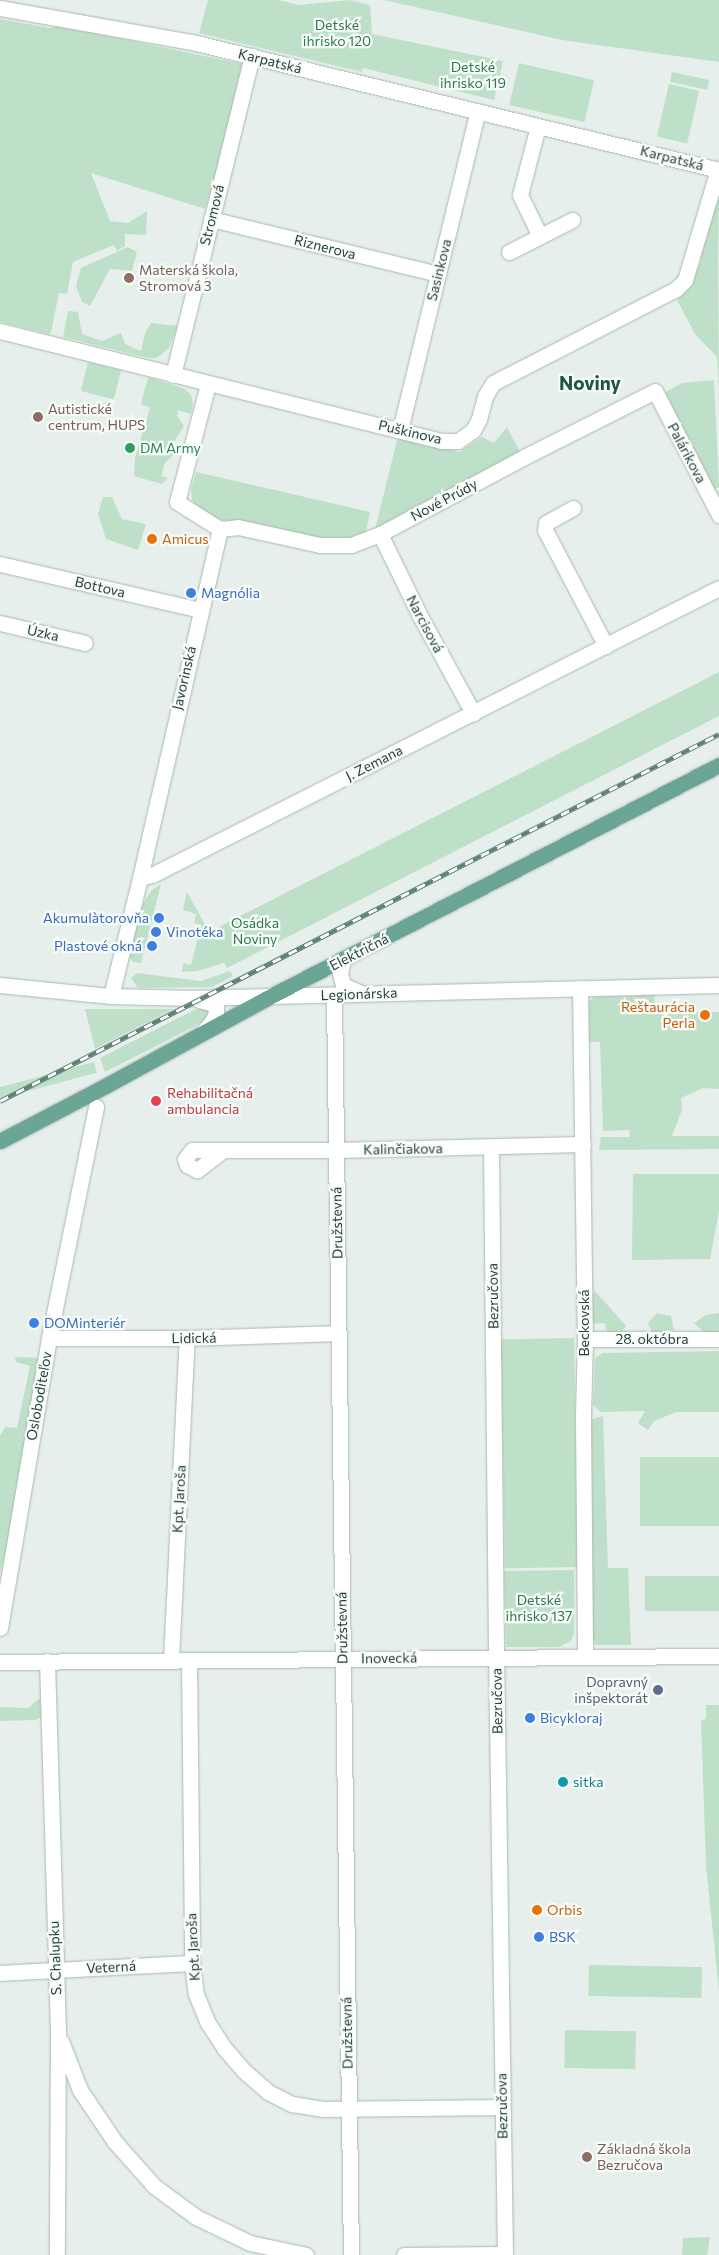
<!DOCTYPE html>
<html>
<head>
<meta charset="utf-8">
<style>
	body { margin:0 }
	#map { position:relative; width:719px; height:2255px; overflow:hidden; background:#e6efeb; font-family:Commissioner,sans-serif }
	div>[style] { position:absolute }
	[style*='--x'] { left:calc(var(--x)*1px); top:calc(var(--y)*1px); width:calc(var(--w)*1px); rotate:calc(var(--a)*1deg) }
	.green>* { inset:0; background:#bfe0c8; transform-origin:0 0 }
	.roads { filter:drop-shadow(0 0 1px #a8b8b2) drop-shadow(0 0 1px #a8b8b2) }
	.minor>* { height:15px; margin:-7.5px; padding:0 7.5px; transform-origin:7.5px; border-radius:7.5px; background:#fff }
	.major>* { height:15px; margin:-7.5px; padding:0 7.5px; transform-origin:7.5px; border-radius:7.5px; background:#6aa596 }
	.rail>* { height:5px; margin-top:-2.5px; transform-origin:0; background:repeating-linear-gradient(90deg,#f7fbf9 0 9px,#5f7d75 0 18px); box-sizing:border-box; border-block:1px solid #5f7d75 }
	.dots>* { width:14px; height:14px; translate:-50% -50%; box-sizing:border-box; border:2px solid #f7fbf9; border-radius:50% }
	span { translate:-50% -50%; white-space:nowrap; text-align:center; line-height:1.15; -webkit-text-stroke:4.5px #f7fbf9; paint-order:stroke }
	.park-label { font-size:14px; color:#2d7a4b }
	.street-label { font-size:14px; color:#24423a }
	.education-label { font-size:14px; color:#785e54 }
	.left { translate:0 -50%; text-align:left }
	.leisure-label { font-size:14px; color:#27864d }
	.food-label { font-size:14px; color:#c56008 }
	.right { translate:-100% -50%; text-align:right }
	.shop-label { font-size:14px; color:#366cbe }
	.health-label { font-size:14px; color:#be3a42 }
	.service-label { font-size:14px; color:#4e5e75 }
	.culture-label { font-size:14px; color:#0d838f }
	.district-label { font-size:19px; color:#1f5548; font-weight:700 }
</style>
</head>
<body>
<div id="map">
	<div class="green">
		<i style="clip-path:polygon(208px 0,278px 0,299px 5px,350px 0,370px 5px,372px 34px,503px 61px,494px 100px,363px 68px,362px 72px,199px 33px)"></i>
		<i style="clip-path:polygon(384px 0,719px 0,719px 62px,562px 40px)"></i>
		<i style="clip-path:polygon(0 19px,50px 28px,61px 26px,242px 64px,217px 173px,205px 209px,91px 173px,110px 221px,128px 223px,147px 211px,146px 235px,125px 234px,125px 246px,117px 251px,114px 245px,73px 262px,67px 294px,59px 293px,51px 332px,49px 334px,0 322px)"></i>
		<i style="left:519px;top:63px;width:77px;height:43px;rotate:13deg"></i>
		<i style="left:672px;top:72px;width:38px;height:10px;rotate:12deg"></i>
		<i style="left:669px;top:84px;width:31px;height:54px;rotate:13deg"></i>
		<i style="clip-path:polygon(719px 190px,718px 258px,719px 393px,717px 357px,695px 334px,677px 300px,690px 287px,701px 261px,703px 240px)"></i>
		<i style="clip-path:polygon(128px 247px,137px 252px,132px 271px,110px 269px,90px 306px,82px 302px,76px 286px,81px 268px)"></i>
		<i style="clip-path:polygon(68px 311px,78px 312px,82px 334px,102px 341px,121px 333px,125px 344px,141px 351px,145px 333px,151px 323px,178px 326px,169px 348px,157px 358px,148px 358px,63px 337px)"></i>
		<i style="left:88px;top:362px;width:34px;height:30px;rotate:14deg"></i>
		<i style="clip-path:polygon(148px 377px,185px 389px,191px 395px,193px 403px,191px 414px,178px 410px,177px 416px,184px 426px,172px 445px,175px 453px,165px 463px,161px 476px,168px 478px,162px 484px,134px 476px,135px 458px,150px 408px,141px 404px)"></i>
		<i style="clip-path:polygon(714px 380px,719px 487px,710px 492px,660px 395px,682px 383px)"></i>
		<i style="clip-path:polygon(507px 427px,521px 454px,374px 534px,397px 440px,404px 436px,459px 452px,482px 437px,494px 443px)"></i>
		<i style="clip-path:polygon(196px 472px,370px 512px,364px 541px,331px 546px,215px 518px,200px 511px,192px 500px,191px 490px)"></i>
		<i style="clip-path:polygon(103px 497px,112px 497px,122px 519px,146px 524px,138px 550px,106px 539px,98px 514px)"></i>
		<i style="clip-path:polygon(719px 672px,719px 716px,227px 968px,224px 963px,197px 971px,182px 972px,183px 963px,191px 965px,201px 925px,194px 923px,196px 914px,183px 910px,187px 892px,209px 932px)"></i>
		<i style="clip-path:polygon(161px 884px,141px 963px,133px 962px,129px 956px,140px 909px,151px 891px)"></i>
		<i style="clip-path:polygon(230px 971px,233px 976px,212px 987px,138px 988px,131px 978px,137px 973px,201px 981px)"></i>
		<i style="clip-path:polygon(654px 995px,655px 1013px,719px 1012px,719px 1089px,703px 1088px,681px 1098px,682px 1110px,672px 1136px,719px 1136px,719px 1149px,599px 1150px,601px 1137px,630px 1137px,629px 1130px,603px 1131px,600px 1042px,589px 1042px,589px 1001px,594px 997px)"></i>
		<i style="clip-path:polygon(202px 1008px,207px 1009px,210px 1014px,207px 1020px,105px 1072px,100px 1058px,194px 1010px)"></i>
		<i style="clip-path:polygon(85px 1009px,174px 1009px,95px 1049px)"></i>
		<i style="left:94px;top:1062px;width:11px;height:106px;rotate:75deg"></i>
		<i style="clip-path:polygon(633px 1174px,719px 1174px,719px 1211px,710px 1259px,632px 1260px)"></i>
		<i style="clip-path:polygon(595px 1291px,626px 1326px,612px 1343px,604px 1323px,593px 1324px,590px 1298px)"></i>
		<i style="clip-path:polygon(657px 1313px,671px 1316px,674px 1330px,653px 1336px,648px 1323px)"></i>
		<i style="clip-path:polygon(719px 1313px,719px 1341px,716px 1343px,694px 1323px,706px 1315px)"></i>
		<i style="left:574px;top:1338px;width:229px;height:73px;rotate:89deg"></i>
		<i style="clip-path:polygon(719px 1351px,719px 1412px,676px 1412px,654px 1421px,648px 1430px,638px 1423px,645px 1411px,601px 1412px,593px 1405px,595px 1358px,603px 1353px)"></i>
		<i style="clip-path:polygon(15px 1357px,39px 1358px,5px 1556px,0 1572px,0 1436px,5px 1427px,17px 1428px,30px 1366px,16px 1362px)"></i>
		<i style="clip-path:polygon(603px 1416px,608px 1568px,628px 1568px,631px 1645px,596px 1645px,590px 1633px,589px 1423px,593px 1419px)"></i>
		<i style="left:640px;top:1457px;width:79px;height:69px"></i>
		<i style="clip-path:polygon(574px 1570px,574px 1633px,571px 1641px,559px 1647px,506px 1647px,504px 1571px)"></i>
		<i style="left:645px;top:1576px;width:74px;height:35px"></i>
		<i style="clip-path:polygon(40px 1698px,41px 1717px,36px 1720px,0 1721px,0 1707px,28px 1708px)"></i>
		<i style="clip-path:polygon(706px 1705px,719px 1705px,719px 1991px,706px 1866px,701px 1720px,706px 1719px)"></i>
		<i style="left:589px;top:1965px;width:113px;height:31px;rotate:1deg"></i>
		<i style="left:565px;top:2030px;width:71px;height:38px;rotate:1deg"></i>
		<i style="clip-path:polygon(710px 2237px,707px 2255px,682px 2255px,683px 2238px)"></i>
	</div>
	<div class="roads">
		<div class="minor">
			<i style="--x:0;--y:8;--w:199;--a:10.1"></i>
			<i style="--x:196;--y:43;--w:538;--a:13.65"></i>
			<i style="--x:538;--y:126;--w:71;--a:104.6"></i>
			<i style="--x:520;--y:195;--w:46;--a:64"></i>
			<i style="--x:211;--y:219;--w:234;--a:13.6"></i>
			<i style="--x:509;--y:252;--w:71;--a:-26.9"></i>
			<i style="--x:0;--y:331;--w:455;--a:14"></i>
			<i style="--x:442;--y:441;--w:16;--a:0"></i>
			<i style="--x:458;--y:441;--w:19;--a:-36"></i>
			<i style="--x:473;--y:430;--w:13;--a:-61"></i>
			<i style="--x:479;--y:419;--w:24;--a:-75"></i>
			<i style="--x:485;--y:396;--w:15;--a:-58"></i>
			<i style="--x:493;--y:383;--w:206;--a:-27.2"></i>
			<i style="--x:676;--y:289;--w:13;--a:-45"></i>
			<i style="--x:685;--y:280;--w:116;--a:-73.4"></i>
			<i style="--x:173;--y:375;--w:329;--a:-76.1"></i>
			<i style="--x:400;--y:430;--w:328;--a:-76.3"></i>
			<i style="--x:573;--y:508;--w:31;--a:151"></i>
			<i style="--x:546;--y:523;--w:7;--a:98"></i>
			<i style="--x:545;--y:530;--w:131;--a:62.3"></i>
			<i style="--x:220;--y:529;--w:18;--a:-6"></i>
			<i style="--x:238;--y:527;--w:84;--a:12.4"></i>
			<i style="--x:320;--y:545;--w:31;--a:0"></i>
			<i style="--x:351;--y:545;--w:31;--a:-21"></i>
			<i style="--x:380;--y:534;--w:166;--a:-28.1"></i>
			<i style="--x:526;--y:456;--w:144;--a:-26.7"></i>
			<i style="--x:655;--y:391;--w:140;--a:62.7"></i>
			<i style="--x:380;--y:534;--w:91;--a:64"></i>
			<i style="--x:420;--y:616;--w:111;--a:61.3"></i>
			<i style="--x:0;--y:564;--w:206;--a:12.9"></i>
			<i style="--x:0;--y:623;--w:87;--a:13.2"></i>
			<i style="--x:140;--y:878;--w:12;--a:-14"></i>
			<i style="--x:152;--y:875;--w:635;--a:-26.85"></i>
			<i style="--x:343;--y:960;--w:13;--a:103"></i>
			<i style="--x:340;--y:973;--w:12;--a:76"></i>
			<i style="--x:343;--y:985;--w:20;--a:24"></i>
			<i style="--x:0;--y:985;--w:112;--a:5.7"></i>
			<i style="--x:111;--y:996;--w:80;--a:1.4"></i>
			<i style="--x:191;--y:998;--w:528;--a:-1.41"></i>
			<i style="--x:580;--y:988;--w:351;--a:89.2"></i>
			<i style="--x:585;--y:1339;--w:78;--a:91.5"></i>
			<i style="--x:583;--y:1417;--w:240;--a:89.5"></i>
			<i style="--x:334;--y:995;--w:1260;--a:89.23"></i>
			<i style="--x:111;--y:996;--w:122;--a:-76.2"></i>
			<i style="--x:140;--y:878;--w:358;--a:-77.1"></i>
			<i style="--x:220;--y:529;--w:51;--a:-147.9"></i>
			<i style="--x:177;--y:502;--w:122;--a:-75.3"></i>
			<i style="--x:199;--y:1000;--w:12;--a:14"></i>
			<i style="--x:211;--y:1003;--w:6;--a:31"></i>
			<i style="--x:216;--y:1006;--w:6;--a:90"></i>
			<i style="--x:216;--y:1012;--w:9;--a:111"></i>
			<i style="--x:213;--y:1020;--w:16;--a:130"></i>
			<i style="--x:491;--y:1147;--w:502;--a:89.43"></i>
			<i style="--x:496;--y:1649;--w:606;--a:89.15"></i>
			<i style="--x:223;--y:1150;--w:33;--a:142"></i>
			<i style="--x:197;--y:1170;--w:11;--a:-153"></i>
			<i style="--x:187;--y:1165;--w:6;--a:-108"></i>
			<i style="--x:185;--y:1159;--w:11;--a:-52"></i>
			<i style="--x:192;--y:1150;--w:144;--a:0"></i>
			<i style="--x:336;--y:1150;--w:247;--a:-1.4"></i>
			<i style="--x:49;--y:1338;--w:138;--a:0"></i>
			<i style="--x:187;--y:1338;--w:152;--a:-1.9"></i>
			<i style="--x:585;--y:1339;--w:134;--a:0"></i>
			<i style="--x:0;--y:1628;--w:294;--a:-80.4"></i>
			<i style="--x:49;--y:1338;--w:236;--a:-78.5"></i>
			<i style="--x:171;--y:1660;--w:322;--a:-87.2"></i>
			<i style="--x:189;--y:1660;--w:303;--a:89.4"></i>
			<i style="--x:192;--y:1963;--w:31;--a:83"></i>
			<i style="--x:196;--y:1994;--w:31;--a:68"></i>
			<i style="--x:208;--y:2023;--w:31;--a:57"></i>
			<i style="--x:225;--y:2049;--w:29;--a:49"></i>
			<i style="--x:244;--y:2071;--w:32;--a:41"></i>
			<i style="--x:268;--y:2092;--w:27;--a:27"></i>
			<i style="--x:292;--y:2104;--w:31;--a:9"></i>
			<i style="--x:323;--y:2109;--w:179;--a:-0.6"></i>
			<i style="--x:47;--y:1661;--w:371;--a:88.3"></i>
			<i style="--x:58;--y:2032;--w:223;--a:90.3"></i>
			<i style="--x:0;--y:1662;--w:719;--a:-0.48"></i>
			<i style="--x:0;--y:1973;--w:192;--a:-3"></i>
			<i style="--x:61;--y:2041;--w:53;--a:68.8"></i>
			<i style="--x:80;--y:2090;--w:63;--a:56.1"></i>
			<i style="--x:115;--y:2142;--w:59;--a:48.4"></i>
			<i style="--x:154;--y:2186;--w:52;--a:36.4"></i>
			<i style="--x:196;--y:2217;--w:60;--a:25.7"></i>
			<i style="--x:250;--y:2243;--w:57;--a:12.1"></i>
			<i style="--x:404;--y:2255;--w:101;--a:-0.6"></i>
		</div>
		<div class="major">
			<i style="--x:0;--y:1141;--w:119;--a:-27.6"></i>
			<i style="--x:105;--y:1086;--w:184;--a:-28.5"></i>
			<i style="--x:267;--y:998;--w:509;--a:-27.27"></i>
		</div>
	</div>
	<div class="rail">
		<i style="--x:0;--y:1101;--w:807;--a:-27.04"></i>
	</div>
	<div class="dots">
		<i style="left:129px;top:278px;background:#8d6e63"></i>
		<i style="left:38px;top:417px;background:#8d6e63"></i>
		<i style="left:130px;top:448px;background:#2e9e5b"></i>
		<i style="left:152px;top:539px;background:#e8710a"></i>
		<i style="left:191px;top:593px;background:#3f7fe0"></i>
		<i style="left:159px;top:918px;background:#3f7fe0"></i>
		<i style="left:156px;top:932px;background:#3f7fe0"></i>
		<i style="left:152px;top:946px;background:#3f7fe0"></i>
		<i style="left:705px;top:1015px;background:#e8710a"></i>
		<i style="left:156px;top:1101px;background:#e0444e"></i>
		<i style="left:34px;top:1323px;background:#3f7fe0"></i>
		<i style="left:658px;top:1690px;background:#5c6f8a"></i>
		<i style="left:530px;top:1718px;background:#3f7fe0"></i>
		<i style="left:563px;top:1782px;background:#0f9aa8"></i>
		<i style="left:537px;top:1910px;background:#e8710a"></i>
		<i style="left:539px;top:1937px;background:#3f7fe0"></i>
		<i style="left:587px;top:2157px;background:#8d6e63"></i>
	</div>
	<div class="park-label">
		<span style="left:337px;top:33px">Detské<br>ihrisko 120</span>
		<span style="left:473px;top:75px">Detské<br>ihrisko 119</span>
		<span style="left:255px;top:931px">Osádka<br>Noviny</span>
		<span style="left:539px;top:1608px">Detské<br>ihrisko 137</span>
	</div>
	<div class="street-label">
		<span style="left:270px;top:61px;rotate:14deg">Karpatská</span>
		<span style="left:672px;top:158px;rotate:14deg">Karpatská</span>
		<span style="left:212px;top:215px;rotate:-76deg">Stromová</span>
		<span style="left:325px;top:247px;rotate:14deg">Riznerova</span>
		<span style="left:439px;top:270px;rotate:-76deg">Sasinkova</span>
		<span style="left:410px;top:432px;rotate:13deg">Puškinova</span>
		<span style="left:687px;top:453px;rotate:62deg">Palárikova</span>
		<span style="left:444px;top:500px;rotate:-28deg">Nové Prúdy</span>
		<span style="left:100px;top:587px;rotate:13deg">Bottova</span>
		<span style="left:425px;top:624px;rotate:62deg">Narcisová</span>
		<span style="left:43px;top:633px;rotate:13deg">Úzka</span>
		<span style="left:184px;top:678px;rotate:-77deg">Javorinská</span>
		<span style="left:374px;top:763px;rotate:-27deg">J. Zemana</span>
		<span style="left:359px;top:952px;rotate:-27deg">Električná</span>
		<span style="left:359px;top:994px;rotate:-2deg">Legionárska</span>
		<span style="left:403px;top:1149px;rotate:-1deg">Kalinčiakova</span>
		<span style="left:337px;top:1223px;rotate:-91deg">Družstevná</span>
		<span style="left:493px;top:1296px;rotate:-91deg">Bezručova</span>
		<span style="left:584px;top:1323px;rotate:-90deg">Beckovská</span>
		<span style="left:194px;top:1338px;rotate:-1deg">Lidická</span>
		<span style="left:652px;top:1339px">28. októbra</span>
		<span style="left:39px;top:1396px;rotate:-80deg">Osloboditeľov</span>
		<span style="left:179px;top:1499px;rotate:-87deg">Kpt. Jaroša</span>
		<span style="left:342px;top:1628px;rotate:-91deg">Družstevná</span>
		<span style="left:389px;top:1658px;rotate:-1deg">Inovecká</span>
		<span style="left:497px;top:1701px;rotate:-91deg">Bezručova</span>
		<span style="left:193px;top:1947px;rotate:-93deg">Kpt. Jaroša</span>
		<span style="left:55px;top:1958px;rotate:-92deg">S. Chalupku</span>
		<span style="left:111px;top:1967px;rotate:-3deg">Veterná</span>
		<span style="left:347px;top:2033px;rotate:-91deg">Družstevná</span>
		<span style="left:502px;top:2106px;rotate:-91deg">Bezručova</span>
	</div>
	<div class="education-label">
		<span class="left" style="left:139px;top:278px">Materská škola,<br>Stromová 3</span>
		<span class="left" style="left:48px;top:417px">Autistické<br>centrum, HUPS</span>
		<span class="left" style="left:597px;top:2157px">Základná škola<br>Bezručova</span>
	</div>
	<div class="leisure-label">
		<span class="left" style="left:140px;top:448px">DM Army</span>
	</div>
	<div class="food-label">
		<span class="left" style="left:162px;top:539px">Amicus</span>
		<span class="right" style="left:695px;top:1015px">Reštaurácia<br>Perla</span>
		<span class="left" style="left:547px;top:1910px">Orbis</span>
	</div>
	<div class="shop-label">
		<span class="left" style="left:201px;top:593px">Magnólia</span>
		<span class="right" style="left:149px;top:918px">Akumulàtorovňa</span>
		<span class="left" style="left:166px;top:932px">Vinotéka</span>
		<span class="right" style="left:142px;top:946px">Plastové okná</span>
		<span class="left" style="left:44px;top:1323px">DOMinteriér</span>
		<span class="left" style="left:540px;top:1718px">Bicykloraj</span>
		<span class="left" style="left:549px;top:1937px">BSK</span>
	</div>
	<div class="health-label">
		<span class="left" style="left:167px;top:1101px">Rehabilitačná<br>ambulancia</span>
	</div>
	<div class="service-label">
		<span class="right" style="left:648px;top:1690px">Dopravný<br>inšpektorát</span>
	</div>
	<div class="culture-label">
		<span class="left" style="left:573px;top:1782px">sitka</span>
	</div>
	<div class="district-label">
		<span style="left:590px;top:383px">Noviny</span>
	</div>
</div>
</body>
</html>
